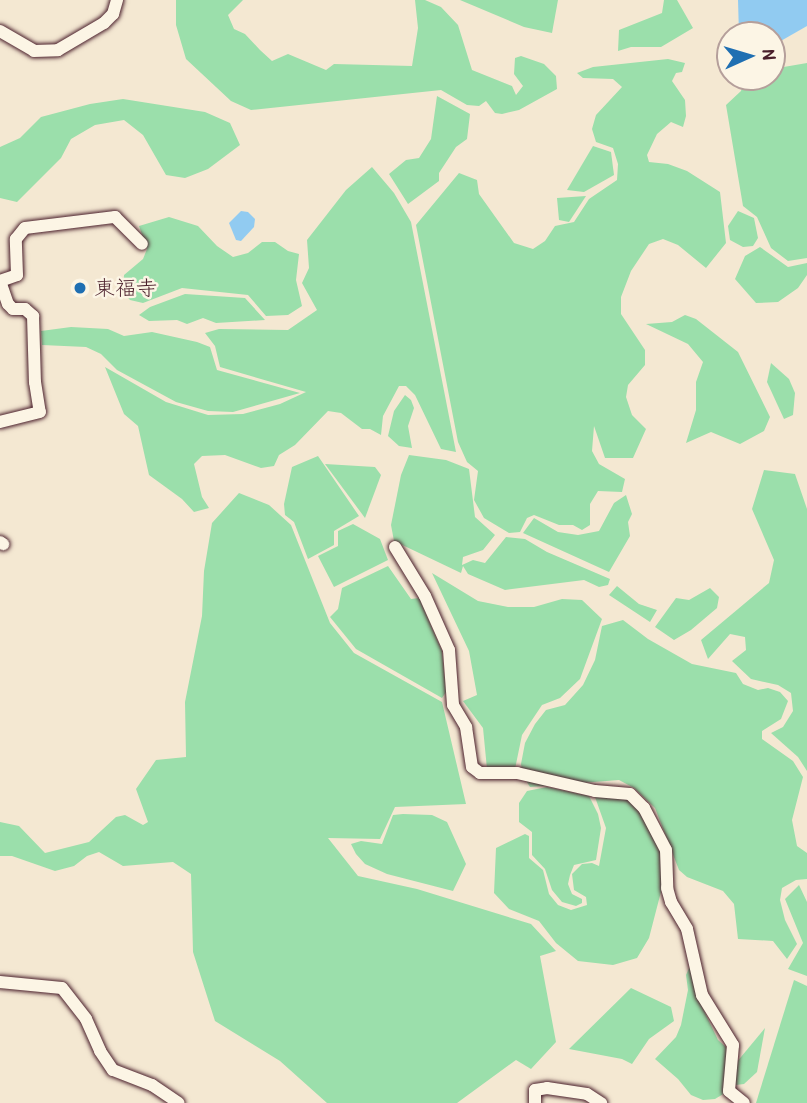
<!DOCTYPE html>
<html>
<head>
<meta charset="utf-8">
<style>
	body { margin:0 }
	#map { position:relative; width:807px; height:1103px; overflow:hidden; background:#f4e8d2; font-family:"Patrick Hand","Klee One",sans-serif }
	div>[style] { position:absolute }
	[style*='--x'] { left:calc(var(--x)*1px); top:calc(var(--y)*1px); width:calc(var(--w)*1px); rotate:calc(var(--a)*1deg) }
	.green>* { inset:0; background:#9bdfab }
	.water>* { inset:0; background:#91cbf1 }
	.roads { filter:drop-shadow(0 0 2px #4a1f2b) drop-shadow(0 0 2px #4a1f2b) }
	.minor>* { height:12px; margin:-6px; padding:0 6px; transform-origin:6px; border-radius:6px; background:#fcf5e5 }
	.dots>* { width:19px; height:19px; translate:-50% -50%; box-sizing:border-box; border:4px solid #fcf5e5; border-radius:50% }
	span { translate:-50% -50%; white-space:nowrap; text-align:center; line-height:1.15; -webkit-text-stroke:5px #fcf5e5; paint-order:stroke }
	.poi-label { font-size:21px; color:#4a1f2b }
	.left { translate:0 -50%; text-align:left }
	.north { position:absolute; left:716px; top:21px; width:70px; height:70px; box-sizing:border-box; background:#fcf5e5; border:2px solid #b59f9b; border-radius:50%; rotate:86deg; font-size:19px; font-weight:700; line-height:28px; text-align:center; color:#4a1f2b }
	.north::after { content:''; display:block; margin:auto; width:24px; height:32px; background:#1f6fb2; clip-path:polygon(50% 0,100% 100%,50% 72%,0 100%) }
</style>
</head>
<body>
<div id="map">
	<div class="green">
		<i style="clip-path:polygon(176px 0,243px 0,228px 15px,234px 29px,245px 34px,260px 50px,272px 61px,288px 54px,326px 70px,334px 64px,412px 66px,418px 28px,415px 0,425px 0,441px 7px,458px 25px,472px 70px,512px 86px,516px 95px,523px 86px,514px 74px,515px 58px,521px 56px,544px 64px,556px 76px,557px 89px,519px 110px,502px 114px,495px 113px,486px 101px,479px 106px,467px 105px,441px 90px,251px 110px,231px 101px,186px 59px,176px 25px)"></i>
		<i style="clip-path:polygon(460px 0,558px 0,552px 33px,524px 27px)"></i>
		<i style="clip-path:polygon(664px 0,677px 0,693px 28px,661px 47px,631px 47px,618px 51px,619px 30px,662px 13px)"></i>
		<i style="clip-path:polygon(668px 59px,685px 63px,682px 72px,676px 73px,672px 81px,685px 100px,686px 116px,683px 127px,671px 122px,657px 134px,647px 155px,649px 162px,668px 164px,687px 171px,720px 192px,726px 243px,706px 268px,678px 245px,663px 239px,649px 244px,631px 271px,621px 297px,621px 314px,645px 350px,645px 365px,628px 385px,626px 397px,632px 415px,646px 429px,633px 458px,605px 458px,594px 426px,592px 451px,599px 464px,625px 479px,622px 492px,598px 491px,590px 504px,590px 525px,582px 530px,573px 525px,559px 525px,534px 515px,527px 518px,520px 532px,509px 533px,484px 518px,474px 500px,478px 471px,467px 462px,458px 442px,416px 225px,459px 173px,477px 180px,479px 194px,514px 243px,533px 249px,545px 241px,555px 226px,574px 222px,589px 199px,617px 180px,618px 164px,613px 148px,596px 142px,592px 129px,596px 115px,622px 87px,613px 79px,583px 78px,577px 73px,593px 67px)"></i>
		<i style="clip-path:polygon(807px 63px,807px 258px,788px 261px,771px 248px,757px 217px,743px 206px,726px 105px,741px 91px,745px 77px,772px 77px,772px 69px)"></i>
		<i style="clip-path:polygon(437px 96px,470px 114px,467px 139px,456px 147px,439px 173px,439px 181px,408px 204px,389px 174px,406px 160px,419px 158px,431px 139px)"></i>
		<i style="clip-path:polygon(123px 99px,205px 112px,230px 123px,240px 145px,208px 169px,185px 178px,166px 175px,143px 135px,124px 120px,95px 125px,71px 139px,61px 158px,17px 202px,0 198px,0 147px,20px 138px,41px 117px,90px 104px)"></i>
		<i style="clip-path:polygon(593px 146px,611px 152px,614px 175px,584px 192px,567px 190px)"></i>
		<i style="clip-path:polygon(372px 167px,394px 193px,411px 222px,456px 452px,441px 449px,415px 395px,406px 386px,399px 386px,383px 416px,381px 435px,370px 429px,362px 429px,341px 413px,328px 411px,295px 445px,279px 455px,274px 466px,261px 468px,225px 455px,202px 456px,194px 464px,202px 497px,209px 508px,194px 512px,182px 499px,149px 475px,138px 426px,124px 414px,105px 367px,166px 402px,208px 415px,243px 414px,280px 404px,306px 392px,220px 367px,215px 346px,205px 333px,219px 329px,288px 330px,317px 310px,302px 283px,309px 268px,307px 240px,346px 190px)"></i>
		<i style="clip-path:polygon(586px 196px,569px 222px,559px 220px,557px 198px)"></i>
		<i style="clip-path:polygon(738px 211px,754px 218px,758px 238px,753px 246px,743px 247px,730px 240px,728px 226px)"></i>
		<i style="clip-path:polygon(169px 217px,198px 226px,217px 246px,233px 257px,248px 253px,262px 242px,275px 242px,288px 251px,299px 254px,296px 280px,302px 306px,288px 315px,266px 316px,248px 295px,182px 288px,143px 303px,130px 300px,123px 292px,124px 275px,143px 259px,147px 249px,139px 226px)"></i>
		<i style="clip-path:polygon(760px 247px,788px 267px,807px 263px,807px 275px,798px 288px,778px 302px,756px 303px,735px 279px,745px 256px)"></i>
		<i style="clip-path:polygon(185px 294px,245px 298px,265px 320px,216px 323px,203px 318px,187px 324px,177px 320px,149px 321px,139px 315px,150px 307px)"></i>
		<i style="clip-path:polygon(685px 315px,696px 319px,738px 352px,770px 417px,764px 431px,740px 444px,711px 432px,686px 443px,696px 410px,696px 382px,703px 362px,688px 344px,646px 324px,672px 322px)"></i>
		<i style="clip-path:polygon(71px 327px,108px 329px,124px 336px,152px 332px,197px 342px,210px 347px,217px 370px,300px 393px,233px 412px,208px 411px,176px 402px,117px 370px,101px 354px,86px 347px,42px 345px,41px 331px)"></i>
		<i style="clip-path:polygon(771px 363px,789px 379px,795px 393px,793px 415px,784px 419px,767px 382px)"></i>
		<i style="clip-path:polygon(405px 395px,411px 400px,414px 408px,408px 426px,412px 448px,399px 446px,388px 436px,394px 411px)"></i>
		<i style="clip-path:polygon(409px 455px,446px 460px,469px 469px,475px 517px,495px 535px,483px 550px,463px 557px,462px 565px,473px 560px,485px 563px,506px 537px,525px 539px,547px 552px,610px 579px,608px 585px,599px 587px,584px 580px,505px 590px,468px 574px,463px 566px,461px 573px,394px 541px,391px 525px,401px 475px)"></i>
		<i style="clip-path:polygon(318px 456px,359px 516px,334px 531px,334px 545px,308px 559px,294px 522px,285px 515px,284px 504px,292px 467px)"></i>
		<i style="clip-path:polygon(325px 464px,375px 467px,381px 475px,365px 518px)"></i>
		<i style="clip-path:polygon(764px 470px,795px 474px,807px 509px,807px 771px,798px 757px,771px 733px,783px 727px,793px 711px,791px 693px,778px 685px,751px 679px,732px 661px,746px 650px,745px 637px,730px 634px,708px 659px,701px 640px,769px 583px,774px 560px,752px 509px)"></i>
		<i style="clip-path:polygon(239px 493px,269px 505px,291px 525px,330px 623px,354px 653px,442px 702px,466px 804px,395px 807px,380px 839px,328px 838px,358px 876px,417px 889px,531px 924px,556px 951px,540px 956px,556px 1042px,531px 1069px,516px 1060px,457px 1103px,327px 1103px,280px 1061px,215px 1021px,193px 952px,191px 874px,173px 862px,123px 866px,99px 852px,87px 856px,74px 866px,55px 871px,12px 856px,0 856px,0 822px,19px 826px,45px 853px,89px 842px,116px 817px,125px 815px,143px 825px,148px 822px,136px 789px,156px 760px,186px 757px,185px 702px,202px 616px,204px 571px,212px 523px)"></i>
		<i style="clip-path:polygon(626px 495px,632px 514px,628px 522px,630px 536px,609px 572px,523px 533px,534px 518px,558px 532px,578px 535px,599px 531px,614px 503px)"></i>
		<i style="clip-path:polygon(353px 524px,380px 539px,388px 560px,334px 587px,318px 556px,338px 546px,338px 531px)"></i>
		<i style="clip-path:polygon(388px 566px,411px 599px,419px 598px,442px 651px,446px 692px,442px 698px,356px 649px,330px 617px,338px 609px,342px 588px)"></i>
		<i style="clip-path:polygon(432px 573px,478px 601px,508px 607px,534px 607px,562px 599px,582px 600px,602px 619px,580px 679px,560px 698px,542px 705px,522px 735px,515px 769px,487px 769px,483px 728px,463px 701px,477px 695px,469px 651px)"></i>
		<i style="clip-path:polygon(617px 586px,639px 604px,657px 610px,650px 622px,609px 595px)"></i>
		<i style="clip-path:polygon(710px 588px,719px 597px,717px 608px,691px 630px,674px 640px,655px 627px,676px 598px,689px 600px)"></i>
		<i style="clip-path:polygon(623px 620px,648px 639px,692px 664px,736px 673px,743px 684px,758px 690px,768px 688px,780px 692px,788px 701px,781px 719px,762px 731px,762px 739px,793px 761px,803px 777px,792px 820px,797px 846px,807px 853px,807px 879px,796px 880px,782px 888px,780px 900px,785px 920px,797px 944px,787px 959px,773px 941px,738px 939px,734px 904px,723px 891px,687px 877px,679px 870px,655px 808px,634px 788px,619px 780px,530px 787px,523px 776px,521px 764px,525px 743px,535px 724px,546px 710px,565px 705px,583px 685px,595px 660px,602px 626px)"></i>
		<i style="clip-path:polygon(547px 787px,589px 796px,598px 814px,601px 828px,596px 860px,574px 865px,570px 875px,568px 884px,572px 894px,582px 899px,582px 903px,576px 906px,562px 902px,552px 890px,545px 869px,532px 855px,532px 832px,519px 822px,519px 803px,527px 791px)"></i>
		<i style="clip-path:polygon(595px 797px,627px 797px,645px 817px,663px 856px,663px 884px,649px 938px,637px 958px,613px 965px,578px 961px,556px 943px,539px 921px,509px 909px,494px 893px,496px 848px,525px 834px,529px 836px,529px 858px,543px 870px,549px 894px,558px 905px,571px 910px,587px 905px,586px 897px,574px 890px,572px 874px,582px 864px,592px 863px,599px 866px,606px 828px)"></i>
		<i style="clip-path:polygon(403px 814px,432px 815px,447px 822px,466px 864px,453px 891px,387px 874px,365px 864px,356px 854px,351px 844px,361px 841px,382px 844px,393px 815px)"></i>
		<i style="clip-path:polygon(799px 885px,807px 902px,807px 976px,788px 969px,803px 943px,785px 899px)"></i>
		<i style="clip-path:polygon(690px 966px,695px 991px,707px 1017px,718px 1040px,727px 1048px,725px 1093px,715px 1099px,703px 1100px,691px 1095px,678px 1079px,655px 1059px,676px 1037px,681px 1025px,688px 990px,686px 975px)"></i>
		<i style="clip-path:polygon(794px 980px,807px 986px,807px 1103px,756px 1103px)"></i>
		<i style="clip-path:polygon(631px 988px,671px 1007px,674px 1021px,649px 1039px,632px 1064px,622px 1059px,569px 1049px)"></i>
		<i style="clip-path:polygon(765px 1028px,757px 1072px,744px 1084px,736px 1085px,732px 1077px,736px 1063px)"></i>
	</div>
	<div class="water">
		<i style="clip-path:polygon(738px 0,807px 0,807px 26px,772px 46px,772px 35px,739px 35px)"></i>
		<i style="clip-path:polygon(241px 211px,248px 212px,255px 219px,254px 227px,241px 241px,236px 240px,229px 223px)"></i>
	</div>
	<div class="roads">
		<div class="minor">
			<i style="--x:0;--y:31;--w:39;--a:30"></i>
			<i style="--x:34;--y:51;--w:24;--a:-2"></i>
			<i style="--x:58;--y:50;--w:53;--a:-30.4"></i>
			<i style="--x:104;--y:23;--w:13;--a:-45"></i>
			<i style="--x:113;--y:14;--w:15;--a:-74"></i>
			<i style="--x:0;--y:281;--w:18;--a:-19"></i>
			<i style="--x:17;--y:275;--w:36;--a:-92"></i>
			<i style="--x:16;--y:239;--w:14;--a:-51"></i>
			<i style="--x:25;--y:228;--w:91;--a:-7"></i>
			<i style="--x:115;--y:217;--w:38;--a:45"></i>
			<i style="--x:0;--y:281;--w:24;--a:71"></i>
			<i style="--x:8;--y:304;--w:7;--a:45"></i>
			<i style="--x:13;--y:309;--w:12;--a:0"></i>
			<i style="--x:25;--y:309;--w:11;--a:41"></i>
			<i style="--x:33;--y:316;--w:66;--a:88.3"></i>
			<i style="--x:35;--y:382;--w:30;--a:81"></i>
			<i style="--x:40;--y:412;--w:41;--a:166"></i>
			<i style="--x:0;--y:542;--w:4;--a:34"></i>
			<i style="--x:395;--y:547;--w:57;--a:58.5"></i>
			<i style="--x:425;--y:596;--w:59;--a:66"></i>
			<i style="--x:449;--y:650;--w:55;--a:85.8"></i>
			<i style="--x:453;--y:705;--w:26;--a:59"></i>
			<i style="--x:466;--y:727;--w:40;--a:81.5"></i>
			<i style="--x:472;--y:767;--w:10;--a:37"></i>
			<i style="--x:480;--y:773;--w:37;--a:0"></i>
			<i style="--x:517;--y:773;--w:80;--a:13"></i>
			<i style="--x:595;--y:791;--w:35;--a:5"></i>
			<i style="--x:630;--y:794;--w:20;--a:45"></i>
			<i style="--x:644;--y:808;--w:47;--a:62.4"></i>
			<i style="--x:666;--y:850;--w:38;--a:88"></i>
			<i style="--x:667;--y:888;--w:15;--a:74"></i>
			<i style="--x:671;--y:902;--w:31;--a:59"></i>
			<i style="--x:687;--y:929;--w:68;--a:77.2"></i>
			<i style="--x:702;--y:995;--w:59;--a:58.2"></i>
			<i style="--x:733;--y:1045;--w:46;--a:95"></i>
			<i style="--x:729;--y:1091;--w:19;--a:39"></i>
			<i style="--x:0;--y:982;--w:62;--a:5.5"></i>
			<i style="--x:62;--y:988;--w:39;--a:52"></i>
			<i style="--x:86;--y:1019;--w:35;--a:66"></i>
			<i style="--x:100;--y:1051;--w:23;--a:56"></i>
			<i style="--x:113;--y:1070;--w:42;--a:21"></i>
			<i style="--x:152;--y:1085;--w:32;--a:34"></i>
			<i style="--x:535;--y:1103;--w:13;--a:-90"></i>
			<i style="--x:535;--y:1090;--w:12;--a:-9"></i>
			<i style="--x:547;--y:1088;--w:40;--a:8.5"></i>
			<i style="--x:587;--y:1094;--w:17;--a:33"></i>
		</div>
	</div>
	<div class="dots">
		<i style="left:80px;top:288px;background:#1f6fb2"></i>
	</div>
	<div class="poi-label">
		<span class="left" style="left:94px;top:288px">東福寺</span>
	</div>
	<div class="north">N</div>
</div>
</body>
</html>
